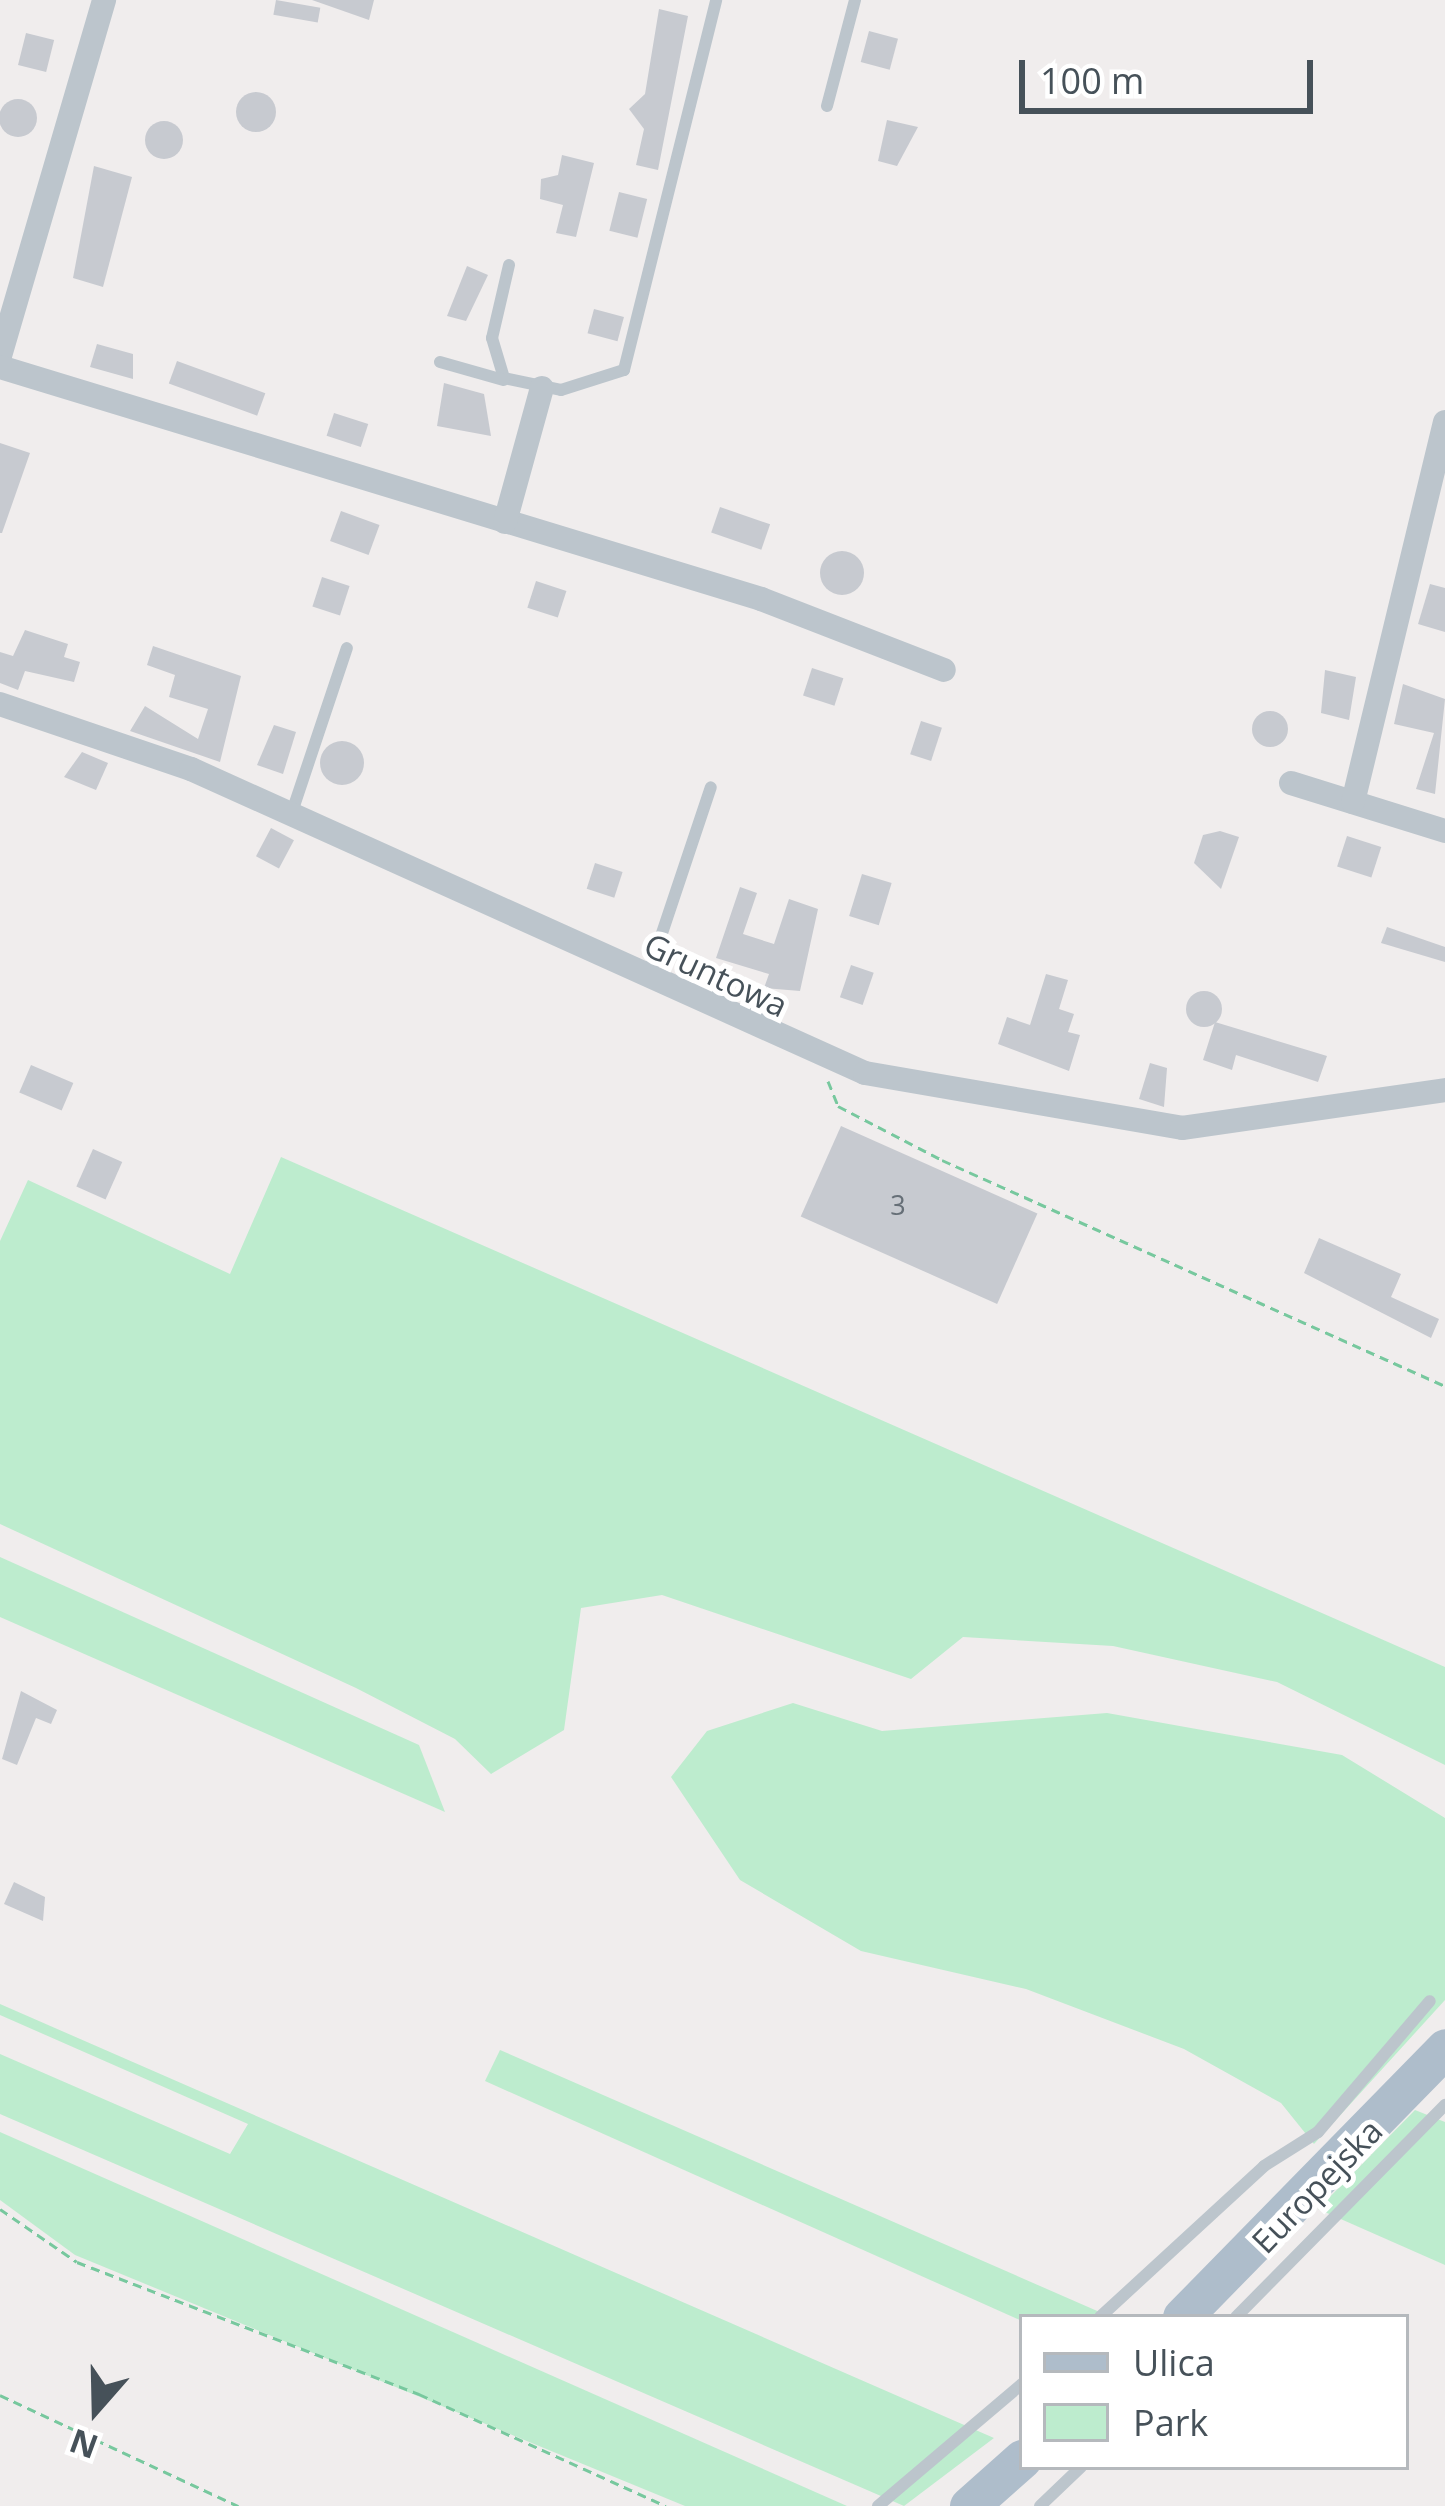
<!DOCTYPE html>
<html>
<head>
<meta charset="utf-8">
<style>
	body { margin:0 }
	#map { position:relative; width:1445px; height:2506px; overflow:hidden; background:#f0eded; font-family:"Open Sans",sans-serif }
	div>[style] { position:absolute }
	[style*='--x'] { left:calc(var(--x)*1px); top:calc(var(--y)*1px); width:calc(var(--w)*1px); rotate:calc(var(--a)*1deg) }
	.green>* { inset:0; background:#bdecce }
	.building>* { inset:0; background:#c7cad0; transform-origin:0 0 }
	.round { border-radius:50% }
	.path>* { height:3px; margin-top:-1.5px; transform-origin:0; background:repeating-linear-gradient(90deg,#77c89e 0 9px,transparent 0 15px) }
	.lane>* { height:12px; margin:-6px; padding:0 6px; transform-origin:6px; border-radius:6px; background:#bcc5cc }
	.street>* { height:24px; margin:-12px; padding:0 12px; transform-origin:12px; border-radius:12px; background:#bcc5cc }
	.primary>* { height:39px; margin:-19.5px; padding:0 19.5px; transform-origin:19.5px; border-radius:19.5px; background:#aebdcb }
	span { translate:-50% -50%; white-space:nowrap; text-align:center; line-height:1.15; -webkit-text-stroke:10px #fff; paint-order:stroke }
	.number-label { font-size:27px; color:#666f77 }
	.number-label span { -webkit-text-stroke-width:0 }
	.street-label { font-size:33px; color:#465159 }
	.legend { position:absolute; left:1019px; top:2314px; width:390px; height:156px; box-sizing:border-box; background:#fff; border:3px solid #b5b9bd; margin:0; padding:15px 21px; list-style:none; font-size:36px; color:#465159 }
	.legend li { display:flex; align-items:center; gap:24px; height:60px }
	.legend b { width:60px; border:3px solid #b5b9bd }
	.north { position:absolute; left:36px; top:2350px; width:120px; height:120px; -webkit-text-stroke:9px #fff; paint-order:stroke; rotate:200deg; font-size:33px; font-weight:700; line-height:48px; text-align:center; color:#465159 }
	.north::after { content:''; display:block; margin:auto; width:42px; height:54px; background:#465159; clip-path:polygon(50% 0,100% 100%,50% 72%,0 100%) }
	.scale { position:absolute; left:1019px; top:60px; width:294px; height:54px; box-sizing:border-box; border:6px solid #465159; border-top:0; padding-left:15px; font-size:36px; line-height:42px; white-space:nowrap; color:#465159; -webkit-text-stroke:9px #fff; paint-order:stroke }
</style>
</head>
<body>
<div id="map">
	<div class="green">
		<i style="clip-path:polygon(281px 1157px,1445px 1667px,1445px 1765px,1277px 1682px,1113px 1646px,963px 1637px,911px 1679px,662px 1595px,581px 1608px,564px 1730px,491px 1774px,455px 1739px,356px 1688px,0 1524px,0 1241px,28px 1180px,230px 1274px)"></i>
		<i style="clip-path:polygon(0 1557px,419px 1745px,445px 1812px,0 1617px)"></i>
		<i style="clip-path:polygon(793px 1703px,882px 1731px,1107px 1713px,1342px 1755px,1445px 1818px,1445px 2000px,1314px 2144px,1281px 2103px,1184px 2049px,1026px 1989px,861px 1951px,740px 1880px,671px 1777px,707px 1731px)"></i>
		<i style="clip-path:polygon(0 2004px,994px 2438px,904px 2506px,0 2114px,0 2054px,230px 2154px,248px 2124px,0 2015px)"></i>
		<i style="clip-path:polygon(500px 2050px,1111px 2317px,1022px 2321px,485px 2081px)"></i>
		<i style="clip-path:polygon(1415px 2110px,1445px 2122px,1445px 2265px,1318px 2209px)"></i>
		<i style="clip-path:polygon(0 2132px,847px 2506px,685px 2506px,75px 2255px,0 2200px)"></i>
	</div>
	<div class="building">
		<i style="left:276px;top:0;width:45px;height:15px;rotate:10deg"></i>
		<i style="clip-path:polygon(312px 0,374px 0,369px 20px)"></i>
		<i style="clip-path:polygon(659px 9px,688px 16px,658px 170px,636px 165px,644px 129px,629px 109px,645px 94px)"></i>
		<i style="left:869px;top:31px;width:30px;height:32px;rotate:15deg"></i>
		<i style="left:26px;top:33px;width:29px;height:33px;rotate:14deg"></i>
		<i class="round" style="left:236px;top:92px;width:40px;height:40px"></i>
		<i class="round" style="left:-1px;top:99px;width:38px;height:38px"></i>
		<i style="clip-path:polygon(887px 120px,918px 127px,897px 166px,878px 161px)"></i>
		<i class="round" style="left:145px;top:121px;width:38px;height:38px"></i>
		<i style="clip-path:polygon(562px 155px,594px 163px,576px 237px,556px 233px,563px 205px,540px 199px,541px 179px,558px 175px)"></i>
		<i style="clip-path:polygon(94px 166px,132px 177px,103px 287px,73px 278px)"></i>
		<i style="left:619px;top:192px;width:29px;height:40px;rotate:14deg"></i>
		<i style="clip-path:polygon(467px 266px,488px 275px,466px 321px,447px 316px)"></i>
		<i style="left:594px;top:309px;width:31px;height:25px;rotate:15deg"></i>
		<i style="clip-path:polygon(97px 344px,133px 354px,133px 379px,90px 367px)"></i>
		<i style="left:177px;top:361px;width:94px;height:24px;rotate:20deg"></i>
		<i style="clip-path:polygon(444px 383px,484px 394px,491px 436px,437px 426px)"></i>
		<i style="left:334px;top:413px;width:36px;height:24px;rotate:18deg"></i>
		<i style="clip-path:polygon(0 443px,30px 453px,2px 533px,0 533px)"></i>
		<i style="left:720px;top:507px;width:53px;height:27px;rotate:19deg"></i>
		<i style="left:341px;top:511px;width:41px;height:32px;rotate:20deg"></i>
		<i class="round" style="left:820px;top:551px;width:44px;height:44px"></i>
		<i style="left:322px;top:577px;width:29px;height:31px;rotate:18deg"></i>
		<i style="left:536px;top:581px;width:32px;height:28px;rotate:18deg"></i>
		<i style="clip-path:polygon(1430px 584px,1445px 588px,1445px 632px,1418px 624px)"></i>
		<i style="clip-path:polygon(25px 630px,68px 644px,64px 657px,80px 662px,74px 682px,25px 671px,18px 690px,0 683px,0 652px,13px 656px)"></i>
		<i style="clip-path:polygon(153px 646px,241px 676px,220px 762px,130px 731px,145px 706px,198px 739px,208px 709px,169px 697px,175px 675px,147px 665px)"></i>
		<i style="left:812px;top:668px;width:33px;height:29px;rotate:18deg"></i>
		<i style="clip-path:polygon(1325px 670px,1356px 677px,1349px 720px,1321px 713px)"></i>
		<i style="clip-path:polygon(1403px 684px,1445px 699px,1435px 794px,1416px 789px,1434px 733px,1394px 724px)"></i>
		<i class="round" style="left:1252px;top:711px;width:36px;height:36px"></i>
		<i style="left:921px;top:721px;width:22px;height:35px;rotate:18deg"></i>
		<i style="clip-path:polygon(274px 725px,296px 732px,283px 774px,257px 765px)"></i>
		<i class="round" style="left:320px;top:741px;width:44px;height:44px"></i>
		<i style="clip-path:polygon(82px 752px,108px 763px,96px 790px,64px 777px)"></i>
		<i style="left:271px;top:828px;width:26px;height:32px;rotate:28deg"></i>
		<i style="clip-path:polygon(1220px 831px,1239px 837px,1221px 889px,1194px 863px,1203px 835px)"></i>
		<i style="left:1347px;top:836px;width:36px;height:32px;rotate:18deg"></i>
		<i style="left:595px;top:863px;width:29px;height:27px;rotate:18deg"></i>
		<i style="left:862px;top:874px;width:31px;height:44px;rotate:17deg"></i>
		<i style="clip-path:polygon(740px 887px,757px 893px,743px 934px,774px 944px,789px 899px,818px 909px,800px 991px,764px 988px,769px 974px,716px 958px)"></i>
		<i style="clip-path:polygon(1387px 927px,1445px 947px,1445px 962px,1381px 943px)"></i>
		<i style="left:851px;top:965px;width:24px;height:34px;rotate:19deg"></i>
		<i style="clip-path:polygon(1046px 974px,1068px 980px,1059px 1009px,1074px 1014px,1068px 1032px,1080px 1035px,1069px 1071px,998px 1044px,1007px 1017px,1030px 1025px)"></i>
		<i class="round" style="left:1186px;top:991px;width:36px;height:36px"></i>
		<i style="clip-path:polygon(1215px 1022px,1327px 1056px,1318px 1082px,1236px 1055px,1232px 1070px,1203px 1060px)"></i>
		<i style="clip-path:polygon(1150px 1063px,1167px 1068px,1164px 1107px,1139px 1099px)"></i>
		<i style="left:31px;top:1065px;width:46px;height:30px;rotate:23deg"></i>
		<i style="left:841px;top:1126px;width:215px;height:99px;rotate:24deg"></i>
		<i style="left:93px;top:1149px;width:32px;height:41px;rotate:24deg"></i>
		<i style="clip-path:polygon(1319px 1238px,1401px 1274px,1391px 1297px,1439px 1319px,1431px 1338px,1304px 1273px)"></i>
		<i style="clip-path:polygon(21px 1691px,57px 1710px,51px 1724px,36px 1718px,17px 1765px,2px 1759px)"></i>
		<i style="clip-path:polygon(14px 1882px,45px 1897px,43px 1921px,4px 1904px)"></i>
	</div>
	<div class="path">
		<i style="--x:828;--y:1081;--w:27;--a:68"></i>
		<i style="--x:838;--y:1106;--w:117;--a:27.4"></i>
		<i style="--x:942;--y:1160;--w:551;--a:24.19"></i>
		<i style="--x:0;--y:2209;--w:93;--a:34.5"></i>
		<i style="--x:77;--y:2262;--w:367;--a:21.1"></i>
		<i style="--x:419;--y:2394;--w:271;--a:24.4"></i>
		<i style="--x:0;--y:2395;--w:263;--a:25"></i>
	</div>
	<div class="lane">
		<i style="--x:827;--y:106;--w:110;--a:-75.2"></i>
		<i style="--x:509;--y:265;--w:75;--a:103.1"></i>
		<i style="--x:492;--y:338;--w:42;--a:73.3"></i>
		<i style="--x:504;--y:378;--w:58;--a:11.9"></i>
		<i style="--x:561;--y:390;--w:66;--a:-17.6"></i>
		<i style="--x:624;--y:370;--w:381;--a:-76"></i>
		<i style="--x:440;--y:362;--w:66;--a:15.9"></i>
		<i style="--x:291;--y:815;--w:176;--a:-71.5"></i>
		<i style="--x:647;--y:978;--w:201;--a:-71.5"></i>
		<i style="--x:1100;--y:2317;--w:223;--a:-42.6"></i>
		<i style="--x:1264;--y:2166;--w:64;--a:-32.2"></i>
		<i style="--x:1318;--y:2132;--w:172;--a:-49.5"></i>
		<i style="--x:1236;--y:2317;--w:298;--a:-45.4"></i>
		<i style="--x:878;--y:2506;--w:189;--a:-40.3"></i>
		<i style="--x:1040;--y:2506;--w:57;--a:-43.6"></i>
	</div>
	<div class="street">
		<i style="--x:0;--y:356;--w:371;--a:-73.7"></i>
		<i style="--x:0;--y:367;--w:796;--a:16.95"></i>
		<i style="--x:761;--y:599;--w:196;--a:21.2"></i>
		<i style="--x:505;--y:522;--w:139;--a:-74.6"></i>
		<i style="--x:0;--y:704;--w:202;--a:18.8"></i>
		<i style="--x:191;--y:769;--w:739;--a:24.28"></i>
		<i style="--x:865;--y:1073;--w:322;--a:9.8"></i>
		<i style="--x:1182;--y:1128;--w:266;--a:-8.2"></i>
		<i style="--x:1291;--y:783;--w:161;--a:17.3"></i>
		<i style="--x:1353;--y:802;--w:391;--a:-76.4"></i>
	</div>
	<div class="primary">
		<i style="--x:1182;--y:2317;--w:376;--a:-45.6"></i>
		<i style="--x:969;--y:2506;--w:71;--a:-41.6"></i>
	</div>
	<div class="number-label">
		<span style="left:898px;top:1205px">3</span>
	</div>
	<div class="street-label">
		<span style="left:716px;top:975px;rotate:25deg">Gruntowa</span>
		<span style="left:1317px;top:2186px;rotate:-46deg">Europejska</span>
	</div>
	<ul class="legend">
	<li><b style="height:15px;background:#aebdcb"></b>Ulica</li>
	<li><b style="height:33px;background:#bdecce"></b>Park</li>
	</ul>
	<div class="north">N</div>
	<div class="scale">100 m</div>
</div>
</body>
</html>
